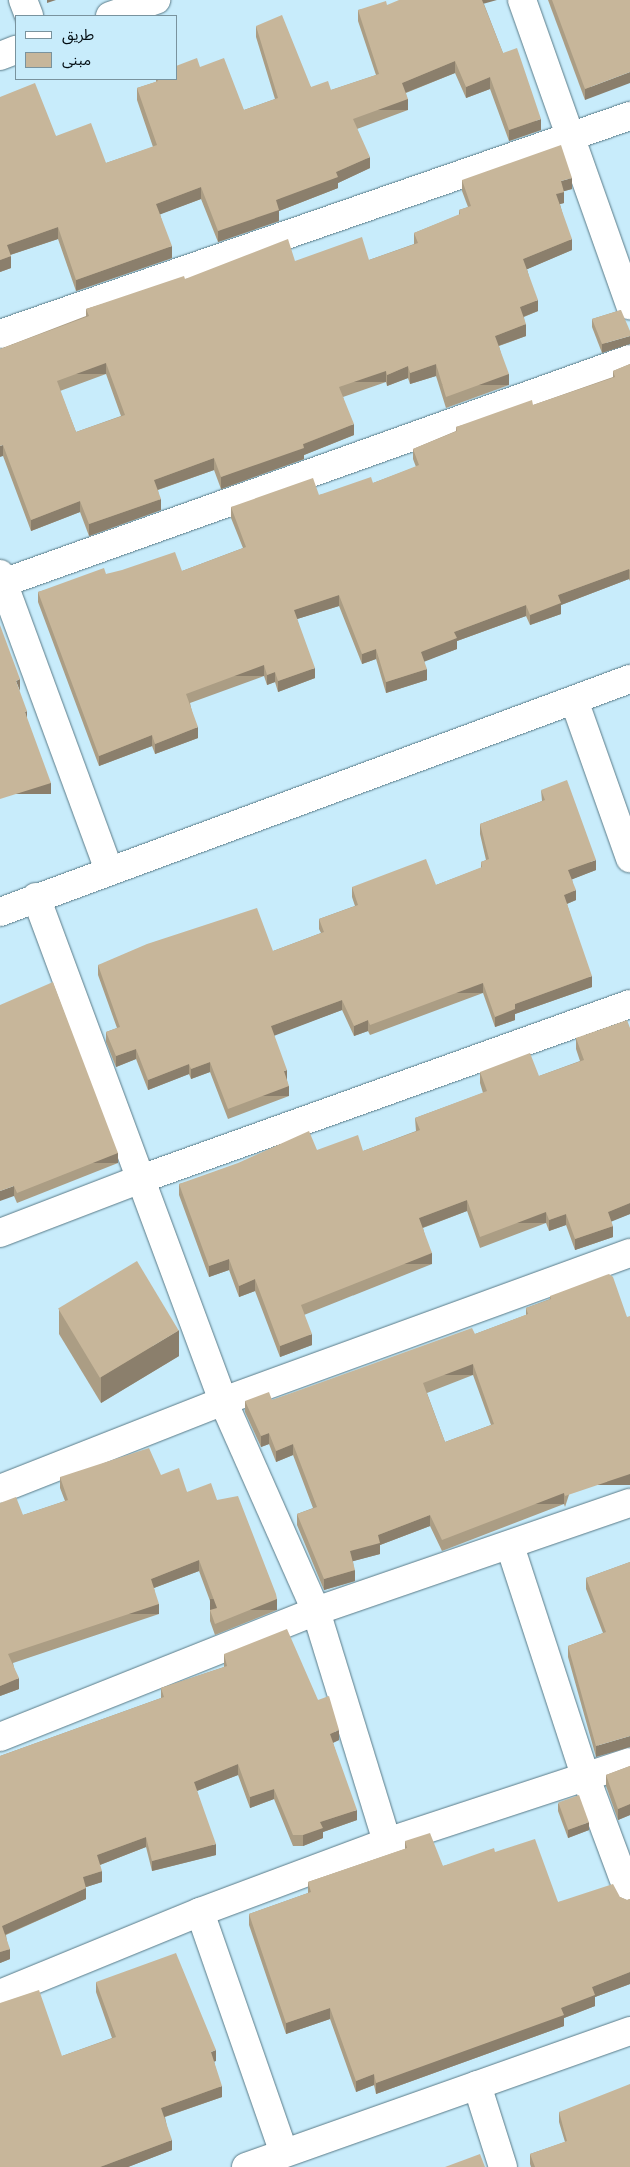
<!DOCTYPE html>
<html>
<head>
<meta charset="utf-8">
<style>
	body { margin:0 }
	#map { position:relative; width:630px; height:2167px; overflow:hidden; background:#c8ecfb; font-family:Karla,"Noto Sans Arabic",sans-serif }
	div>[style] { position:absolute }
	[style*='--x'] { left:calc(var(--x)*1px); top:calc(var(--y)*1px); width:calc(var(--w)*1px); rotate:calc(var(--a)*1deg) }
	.roads { filter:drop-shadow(0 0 1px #597a87) drop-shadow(0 0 1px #597a87) }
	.minor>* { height:28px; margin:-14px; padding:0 14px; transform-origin:14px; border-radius:14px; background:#fff }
	.wall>* { inset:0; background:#ab9d84 }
	.shaded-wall>* { inset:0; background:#8b7f6c; transform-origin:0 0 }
	.building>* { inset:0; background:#c7b69a; transform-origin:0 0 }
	span { translate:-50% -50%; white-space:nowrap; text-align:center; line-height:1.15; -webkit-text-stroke:4px #c8ecfb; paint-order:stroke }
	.legend { position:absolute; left:15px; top:15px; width:162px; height:65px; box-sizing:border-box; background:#c8ecfb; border:1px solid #79939e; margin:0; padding:6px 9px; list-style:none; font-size:15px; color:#030d12 }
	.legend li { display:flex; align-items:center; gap:10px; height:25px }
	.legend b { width:25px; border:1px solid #79939e }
</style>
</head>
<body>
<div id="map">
	<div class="roads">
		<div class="minor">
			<i style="--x:23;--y:0;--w:17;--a:69"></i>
			<i style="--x:522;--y:0;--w:324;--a:70.5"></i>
			<i style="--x:110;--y:16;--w:49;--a:-19.2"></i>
			<i style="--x:0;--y:56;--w:17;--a:-21"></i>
			<i style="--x:0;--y:334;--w:667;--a:-19.09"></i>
			<i style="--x:0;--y:574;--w:315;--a:69.8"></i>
			<i style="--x:0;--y:584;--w:669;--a:-19.65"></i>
			<i style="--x:574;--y:700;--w:168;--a:70.5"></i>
			<i style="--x:36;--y:897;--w:538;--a:69.64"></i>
			<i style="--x:223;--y:1401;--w:230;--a:66.1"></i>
			<i style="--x:316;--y:1611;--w:242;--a:72.9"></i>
			<i style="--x:0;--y:912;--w:672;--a:-20.3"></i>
			<i style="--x:0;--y:1233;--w:151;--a:-21"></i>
			<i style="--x:141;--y:1179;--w:519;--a:-19.69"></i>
			<i style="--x:0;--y:1489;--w:240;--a:-21.5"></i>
			<i style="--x:223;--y:1401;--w:433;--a:-20"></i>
			<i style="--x:510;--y:1546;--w:244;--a:71.9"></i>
			<i style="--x:586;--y:1778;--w:126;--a:69.6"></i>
			<i style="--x:0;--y:1737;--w:340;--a:-21.7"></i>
			<i style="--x:316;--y:1611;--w:332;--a:-19"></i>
			<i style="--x:200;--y:1912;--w:253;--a:70.8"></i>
			<i style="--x:0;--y:1994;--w:216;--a:-22.3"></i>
			<i style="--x:200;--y:1912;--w:200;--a:-20.5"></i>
			<i style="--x:387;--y:1842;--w:256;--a:-18.2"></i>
			<i style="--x:477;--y:2085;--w:86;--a:72.4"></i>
			<i style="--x:246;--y:2167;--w:407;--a:-19.5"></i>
		</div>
	</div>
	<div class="wall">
		<i style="clip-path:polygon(548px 0,630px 0,585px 100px)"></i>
		<i style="clip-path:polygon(484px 4px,503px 53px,541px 130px,509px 141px,490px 89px,466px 98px,455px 73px,406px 93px,408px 110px,357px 129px,370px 168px,338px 183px,338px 188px,279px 211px,279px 221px,218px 242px,201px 199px,160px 214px,172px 258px,76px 291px,58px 239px,10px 255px,11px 268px,0 272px,0 97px,56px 136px,106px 163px,153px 147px,137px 100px,137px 88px,156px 82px,156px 79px,176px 79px,200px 67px,244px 110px,275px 99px,256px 37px,256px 26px,311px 87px,331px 90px,376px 75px,358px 21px,358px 10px,387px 5px)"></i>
		<i style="clip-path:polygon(evenodd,462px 180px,572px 189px,564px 191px,564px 203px,560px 204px,572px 250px,527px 269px,538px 311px,524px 317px,526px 336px,499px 346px,509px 385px,446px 408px,436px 376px,410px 384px,408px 378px,387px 386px,386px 382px,343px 397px,354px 435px,304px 455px,304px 459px,221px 489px,214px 470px,158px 490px,161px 510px,89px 536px,80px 512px,31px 531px,3px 456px,0 349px,86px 316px,86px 309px,185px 279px,295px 261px,369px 260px,414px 244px,414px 233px,459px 215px,459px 210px,468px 207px,462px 191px,462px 180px,106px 374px,121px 416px,76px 432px,60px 391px,106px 374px)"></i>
		<i style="clip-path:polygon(621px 310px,602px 353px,592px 327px,592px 319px)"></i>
		<i style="clip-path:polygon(630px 364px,630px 581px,629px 579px,561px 605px,561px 614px,530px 625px,526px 616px,457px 641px,457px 649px,424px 661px,427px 680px,386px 693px,376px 659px,362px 664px,339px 606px,297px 619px,315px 678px,278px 692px,275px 682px,267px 685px,264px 676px,190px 703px,198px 738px,155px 754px,152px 746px,99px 766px,38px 602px,38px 592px,106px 574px,182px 571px,243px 548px,231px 518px,231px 507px,319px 495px,373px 483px,416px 467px,413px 459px,413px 449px,456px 431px,456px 427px,533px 405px,613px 377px,613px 371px)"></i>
		<i style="clip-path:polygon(541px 790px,596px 870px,572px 879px,576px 900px,567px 904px,592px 987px,515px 1014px,515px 1020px,495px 1027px,483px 993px,370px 1035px,368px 1031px,354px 1036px,342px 1010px,274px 1035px,287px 1080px,289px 1096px,228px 1119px,210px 1072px,191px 1079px,189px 1074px,148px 1090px,136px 1059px,116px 1067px,106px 1042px,106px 1032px,117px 1028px,98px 975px,98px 965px,273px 951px,321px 933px,319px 929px,319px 919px,355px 906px,352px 897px,352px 887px,436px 885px,481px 868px,481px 862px,486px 860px,480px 834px,480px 824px,542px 801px)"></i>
		<i style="clip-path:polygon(0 1005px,118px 1163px,17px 1203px,14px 1196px)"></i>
		<i style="clip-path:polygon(630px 1028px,630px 1214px,611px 1221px,613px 1237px,575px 1250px,566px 1225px,549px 1231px,546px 1223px,480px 1248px,467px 1211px,423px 1228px,432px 1264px,304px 1315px,312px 1345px,280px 1357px,255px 1291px,239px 1297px,229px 1270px,209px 1277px,179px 1195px,179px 1184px,317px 1150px,363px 1151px,416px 1131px,415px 1118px,483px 1093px,480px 1083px,480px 1072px,539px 1076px,580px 1061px,576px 1049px,576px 1038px)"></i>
		<i style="clip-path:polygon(evenodd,550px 1296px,627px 1317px,565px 1507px,564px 1504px,442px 1551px,430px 1526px,380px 1545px,380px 1554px,353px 1561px,355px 1581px,324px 1590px,297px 1525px,297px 1514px,313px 1508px,293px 1455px,276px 1462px,269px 1444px,261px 1447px,245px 1412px,245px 1401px,272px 1400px,475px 1334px,526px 1315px,526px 1308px,550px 1299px,550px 1296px,473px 1375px,491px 1425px,445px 1442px,427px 1393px,473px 1375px)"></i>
		<i style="clip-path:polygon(59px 1309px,179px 1356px,101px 1403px,59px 1334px)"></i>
		<i style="clip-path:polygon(161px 1475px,187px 1492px,217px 1500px,277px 1610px,215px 1635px,210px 1621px,210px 1610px,213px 1609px,199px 1571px,154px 1588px,159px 1614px,13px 1663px,19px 1689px,0 1696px,0 1503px,23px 1515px,65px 1501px,60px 1488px,60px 1477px)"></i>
		<i style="clip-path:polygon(630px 1562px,596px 1757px,568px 1657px,568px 1646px,603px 1633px,586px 1589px,586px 1578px)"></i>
		<i style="clip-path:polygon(224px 1654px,318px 1700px,339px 1740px,333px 1743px,357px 1820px,323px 1832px,323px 1838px,303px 1846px,293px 1846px,274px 1799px,250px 1808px,238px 1775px,197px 1791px,216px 1855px,152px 1871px,146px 1847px,100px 1865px,102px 1882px,86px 1887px,86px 1899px,6px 1935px,10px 1959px,0 1963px,0 1756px,161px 1698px,161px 1688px,224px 1667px)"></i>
		<i style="clip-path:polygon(630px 1766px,630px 1815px,618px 1820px,606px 1786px,606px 1775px)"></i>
		<i style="clip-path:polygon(558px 1803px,589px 1830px,568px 1838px,558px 1811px)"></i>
		<i style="clip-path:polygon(405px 1841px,443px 1866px,495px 1852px,558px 1902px,620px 1897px,627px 1900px,630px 1899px,630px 1984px,595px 1997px,595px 2006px,564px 2018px,564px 2026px,376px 2094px,374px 2085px,356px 2092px,330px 2019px,286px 2034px,249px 1925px,249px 1914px,308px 1893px,308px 1882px,405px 1849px)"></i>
		<i style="clip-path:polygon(96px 1982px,216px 2061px,214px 2061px,222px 2097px,165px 2117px,172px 2150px,128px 2167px,0 2167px,62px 2056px,112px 2038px,96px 1992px)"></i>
		<i style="clip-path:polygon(559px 2112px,630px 2167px,531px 2167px,530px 2164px,530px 2154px,565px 2142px,559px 2122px)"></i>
	</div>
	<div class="shaded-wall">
		<i style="clip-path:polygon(47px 0,56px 0,47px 3px)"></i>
		<i style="clip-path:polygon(479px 0,497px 0,479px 5px)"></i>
		<i style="clip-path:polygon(455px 61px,455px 73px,402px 94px,402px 83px)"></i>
		<i style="clip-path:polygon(630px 72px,630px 83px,585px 100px,585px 89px)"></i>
		<i style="clip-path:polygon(490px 77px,490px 89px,466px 98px,466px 87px)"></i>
		<i style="left:408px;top:99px;width:11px;height:59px;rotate:90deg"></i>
		<i style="clip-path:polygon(541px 119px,541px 130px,509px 141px,509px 130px)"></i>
		<i style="clip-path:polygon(370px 157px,370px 168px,338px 183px,338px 188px,279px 211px,279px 221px,218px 242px,218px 231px,276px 200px,336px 172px)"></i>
		<i style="clip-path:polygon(572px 178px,572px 189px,561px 192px,561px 181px)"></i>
		<i style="clip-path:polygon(201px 187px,201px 199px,156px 216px,156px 204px)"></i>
		<i style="clip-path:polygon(564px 192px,564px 203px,556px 205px,556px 194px)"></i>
		<i style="clip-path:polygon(58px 227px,58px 239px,7px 256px,7px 245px)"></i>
		<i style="clip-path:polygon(572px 239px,572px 250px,523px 271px,523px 259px)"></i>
		<i style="clip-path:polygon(172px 246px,172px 258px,76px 291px,76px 280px)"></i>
		<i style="clip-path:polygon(11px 256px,11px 268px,0 272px,0 260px)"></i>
		<i style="clip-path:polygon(538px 300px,538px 311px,520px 318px,520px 307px)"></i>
		<i style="clip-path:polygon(526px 324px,526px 336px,495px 347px,495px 336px)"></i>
		<i style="clip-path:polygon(630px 336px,630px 344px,602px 353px,602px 344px)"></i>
		<i style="left:106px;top:363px;width:11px;height:52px;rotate:90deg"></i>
		<i style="clip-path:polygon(436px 364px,436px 376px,410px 384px,410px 373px)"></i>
		<i style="clip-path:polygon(408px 366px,408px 378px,387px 386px,387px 375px)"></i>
		<i style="left:386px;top:371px;width:11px;height:50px;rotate:90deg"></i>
		<i style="left:509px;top:374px;width:11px;height:67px;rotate:90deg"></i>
		<i style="clip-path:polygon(354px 424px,354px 435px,304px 455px,304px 459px,221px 489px,221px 477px)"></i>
		<i style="clip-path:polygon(3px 445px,3px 456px,0 457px,0 446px)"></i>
		<i style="clip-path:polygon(214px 458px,214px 470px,154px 491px,154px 480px)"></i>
		<i style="clip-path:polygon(161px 499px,161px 510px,89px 536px,89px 524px)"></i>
		<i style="clip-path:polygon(80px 501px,80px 512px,31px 531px,31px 520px)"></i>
		<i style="clip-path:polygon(629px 569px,629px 579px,561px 605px,561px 614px,530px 625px,530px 615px,558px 595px)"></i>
		<i style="clip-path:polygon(339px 595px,339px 606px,294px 620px,294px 610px)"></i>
		<i style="clip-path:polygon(526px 605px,526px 616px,457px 641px,457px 649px,421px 663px,421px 652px,454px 632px)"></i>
		<i style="clip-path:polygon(376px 649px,376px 659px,362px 664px,362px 654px)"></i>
		<i style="left:264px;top:665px;width:11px;height:83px;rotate:90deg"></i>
		<i style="clip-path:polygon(315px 668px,315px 678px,278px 692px,278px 681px)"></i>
		<i style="clip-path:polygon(427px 669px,427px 680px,386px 693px,386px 682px)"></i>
		<i style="clip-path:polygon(275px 672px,275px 682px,267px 685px,267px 675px)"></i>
		<i style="clip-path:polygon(20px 679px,20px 691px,16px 681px)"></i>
		<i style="clip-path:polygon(27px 711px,27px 723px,25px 712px)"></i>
		<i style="clip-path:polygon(198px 727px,198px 738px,155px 754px,155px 744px)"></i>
		<i style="clip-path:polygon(152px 735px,152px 746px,99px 766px,99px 756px)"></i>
		<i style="left:51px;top:783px;width:11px;height:53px;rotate:90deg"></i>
		<i style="clip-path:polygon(596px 860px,596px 870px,568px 881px,568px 870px)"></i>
		<i style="clip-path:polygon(576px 890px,576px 900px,564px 905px,564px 895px)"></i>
		<i style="clip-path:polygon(592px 976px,592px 987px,515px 1014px,515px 1020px,495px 1027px,495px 1017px,515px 1004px)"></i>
		<i style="left:483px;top:983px;width:10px;height:121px;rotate:90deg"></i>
		<i style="clip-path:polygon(342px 1000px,342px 1010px,271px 1037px,271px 1026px)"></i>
		<i style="clip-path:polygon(368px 1020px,368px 1031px,354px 1036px,354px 1026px)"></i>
		<i style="clip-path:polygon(136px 1049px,136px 1059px,116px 1067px,116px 1056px)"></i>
		<i style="clip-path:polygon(210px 1062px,210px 1072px,191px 1079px,191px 1069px)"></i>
		<i style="clip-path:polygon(189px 1064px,189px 1074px,148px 1090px,148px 1080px)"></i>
		<i style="clip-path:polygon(287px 1070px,287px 1080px,284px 1081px,284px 1071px)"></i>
		<i style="left:289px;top:1086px;width:10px;height:65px;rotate:90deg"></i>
		<i style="left:118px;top:1153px;width:10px;height:109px;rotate:90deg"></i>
		<i style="clip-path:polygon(14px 1186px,14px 1196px,0 1201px,0 1191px)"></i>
		<i style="clip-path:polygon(467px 1200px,467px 1211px,419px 1229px,419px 1218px)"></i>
		<i style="clip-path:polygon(630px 1203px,630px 1214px,608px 1223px,608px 1212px)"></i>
		<i style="left:546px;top:1212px;width:11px;height:71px;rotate:90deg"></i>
		<i style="clip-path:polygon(566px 1214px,566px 1225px,549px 1231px,549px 1220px)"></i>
		<i style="clip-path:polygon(613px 1226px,613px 1237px,575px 1250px,575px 1239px)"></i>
		<i style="left:432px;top:1253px;width:11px;height:141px;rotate:90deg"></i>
		<i style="clip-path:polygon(229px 1259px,229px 1270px,209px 1277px,209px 1266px)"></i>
		<i style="clip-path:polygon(255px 1279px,255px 1291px,239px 1297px,239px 1286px)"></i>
		<i style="clip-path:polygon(179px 1330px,179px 1356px,101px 1403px,101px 1377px)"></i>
		<i style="clip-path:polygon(312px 1334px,312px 1345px,280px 1357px,280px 1346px)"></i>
		<i style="left:473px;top:1364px;width:11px;height:53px;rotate:90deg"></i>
		<i style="clip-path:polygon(269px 1433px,269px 1444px,261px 1447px,261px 1436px)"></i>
		<i style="clip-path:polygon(293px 1444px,293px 1455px,276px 1462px,276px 1451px)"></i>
		<i style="left:630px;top:1474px;width:11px;height:69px;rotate:90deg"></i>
		<i style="left:564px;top:1493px;width:11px;height:131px;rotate:90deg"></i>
		<i style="clip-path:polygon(430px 1515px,430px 1526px,380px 1545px,380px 1554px,350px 1562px,350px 1551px,378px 1535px)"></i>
		<i style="clip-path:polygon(199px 1560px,199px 1571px,151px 1589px,151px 1579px)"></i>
		<i style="clip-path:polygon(355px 1570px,355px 1581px,324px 1590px,324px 1579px)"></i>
		<i style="left:277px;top:1599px;width:11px;height:67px;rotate:90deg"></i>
		<i style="left:159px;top:1604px;width:10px;height:159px;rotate:90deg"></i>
		<i style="clip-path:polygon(19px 1678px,19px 1689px,0 1696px,0 1686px)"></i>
		<i style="clip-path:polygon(339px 1730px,339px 1740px,330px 1744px,330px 1734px)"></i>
		<i style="clip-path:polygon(630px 1736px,630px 1747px,596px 1757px,596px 1746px)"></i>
		<i style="clip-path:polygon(238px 1764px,238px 1775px,194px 1792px,194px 1782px)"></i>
		<i style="clip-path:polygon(274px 1789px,274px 1799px,250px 1808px,250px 1797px)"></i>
		<i style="clip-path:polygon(630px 1804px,630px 1815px,618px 1820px,618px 1809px)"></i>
		<i style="clip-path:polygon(357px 1810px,357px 1820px,323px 1832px,323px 1838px,303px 1846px,303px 1835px,320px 1822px)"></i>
		<i style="clip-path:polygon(589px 1822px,589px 1830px,568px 1838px,568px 1830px)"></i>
		<i style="clip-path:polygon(146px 1837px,146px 1847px,97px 1866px,97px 1855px)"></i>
		<i style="clip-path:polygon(216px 1844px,216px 1855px,152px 1871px,152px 1861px)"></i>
		<i style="clip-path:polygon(102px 1871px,102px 1882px,83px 1888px,83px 1877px)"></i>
		<i style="clip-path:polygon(86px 1888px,86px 1899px,2px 1936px,2px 1926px)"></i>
		<i style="clip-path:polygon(10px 1949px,10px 1959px,0 1963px,0 1952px)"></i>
		<i style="clip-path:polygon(630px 1972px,630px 1984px,595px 1997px,595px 2006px,564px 2018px,564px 2026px,376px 2094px,376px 2083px,561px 2008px,592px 1987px)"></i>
		<i style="clip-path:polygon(330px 2008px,330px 2019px,286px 2034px,286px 2023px)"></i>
		<i style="clip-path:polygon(216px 2050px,216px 2061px,211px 2063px,211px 2052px)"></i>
		<i style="clip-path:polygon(374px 2074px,374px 2085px,356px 2092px,356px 2081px)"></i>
		<i style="clip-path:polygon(222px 2086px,222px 2097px,161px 2118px,161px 2108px)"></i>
		<i style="clip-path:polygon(172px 2140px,172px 2150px,128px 2167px,100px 2167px)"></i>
	</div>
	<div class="building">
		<i style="clip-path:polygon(399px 0,482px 0,503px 53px,517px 48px,541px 119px,509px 130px,490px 77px,466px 87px,455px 61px,402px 83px,408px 99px,353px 119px,370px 157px,336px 172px,338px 177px,276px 200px,279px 210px,218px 231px,201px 187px,156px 204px,172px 246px,76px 280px,58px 227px,7px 245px,11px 256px,0 260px,0 97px,35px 83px,56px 136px,91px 123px,106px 163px,157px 145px,137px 88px,158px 81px,157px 79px,176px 79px,176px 66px,197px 58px,200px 67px,224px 58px,244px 110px,278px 98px,256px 26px,282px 15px,311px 87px,328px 81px,331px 90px,379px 74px,358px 10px,386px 1px,387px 5px)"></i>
		<i style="clip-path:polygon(552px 0,630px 0,630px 72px,585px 89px)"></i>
		<i style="clip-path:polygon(evenodd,561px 145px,572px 178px,561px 181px,564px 192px,556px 194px,572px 239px,523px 259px,538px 300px,520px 307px,526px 324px,495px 336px,509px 374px,446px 397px,436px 364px,410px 373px,408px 366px,387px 375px,386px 371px,339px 387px,354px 424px,303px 444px,304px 448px,221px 477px,214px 458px,154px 480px,161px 499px,89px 524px,80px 501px,31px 520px,3px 445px,0 446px,0 349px,89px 316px,86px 309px,184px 276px,185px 279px,288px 239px,295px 261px,362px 237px,369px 260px,418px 243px,414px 233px,460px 214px,459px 210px,471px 206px,462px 180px,561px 145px,106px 363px,125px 415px,76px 432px,57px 381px,106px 363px)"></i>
		<i style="clip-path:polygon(621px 310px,630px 331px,630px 336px,602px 344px,592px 319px)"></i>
		<i style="clip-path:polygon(630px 364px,630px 570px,629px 569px,558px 595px,561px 603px,530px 615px,526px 605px,454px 632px,457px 638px,421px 652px,427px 669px,386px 682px,376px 649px,362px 654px,339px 595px,294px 610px,315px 668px,278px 681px,275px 672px,267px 675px,264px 665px,186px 694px,198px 727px,155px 744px,152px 735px,99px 756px,38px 592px,104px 568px,106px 574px,122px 570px,175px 552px,182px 571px,246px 547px,231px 507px,313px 478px,319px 495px,371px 477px,373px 483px,419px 465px,413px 449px,457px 431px,456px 427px,532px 400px,533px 405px,615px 377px,613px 371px)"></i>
		<i style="clip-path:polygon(0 625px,20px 679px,16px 681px,27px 711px,25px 712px,51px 783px,0 799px)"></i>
		<i style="clip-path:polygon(567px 780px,596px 860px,568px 870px,576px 890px,564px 895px,592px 976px,515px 1004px,515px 1009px,495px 1017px,483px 983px,370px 1025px,368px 1020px,354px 1026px,342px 1000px,271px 1026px,287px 1070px,284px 1071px,289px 1086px,228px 1109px,210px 1062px,191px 1069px,189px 1064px,148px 1080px,136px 1049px,116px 1056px,106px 1032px,120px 1027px,98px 965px,147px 944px,257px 908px,273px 951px,324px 932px,319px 919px,358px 905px,352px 887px,426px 859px,436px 885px,482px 867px,481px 862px,489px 859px,480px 824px,545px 800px,541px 790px)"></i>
		<i style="clip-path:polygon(53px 982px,118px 1153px,17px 1193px,14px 1186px,0 1191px,0 1005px)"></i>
		<i style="clip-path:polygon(627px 1020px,630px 1028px,630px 1203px,608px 1212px,613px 1226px,575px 1239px,566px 1214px,549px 1220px,546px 1212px,480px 1237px,467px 1200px,419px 1218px,432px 1253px,301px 1305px,312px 1334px,280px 1346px,255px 1279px,239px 1286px,229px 1259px,209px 1266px,179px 1184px,238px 1163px,309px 1131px,317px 1150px,358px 1135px,363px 1151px,420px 1130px,415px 1118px,487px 1091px,480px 1072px,530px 1053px,539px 1076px,584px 1060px,576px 1038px)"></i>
		<i style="left:137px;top:1261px;width:81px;height:92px;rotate:59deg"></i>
		<i style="clip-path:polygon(evenodd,609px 1274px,613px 1277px,627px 1317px,630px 1316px,630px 1474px,565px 1496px,564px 1493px,442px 1540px,430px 1515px,378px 1535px,380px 1543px,350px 1551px,355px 1570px,324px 1579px,297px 1514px,317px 1507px,293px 1444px,276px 1451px,269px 1433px,261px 1436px,245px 1401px,269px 1392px,272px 1400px,472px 1328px,475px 1334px,528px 1314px,526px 1308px,551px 1299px,550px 1296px,609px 1274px,473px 1364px,494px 1424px,445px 1442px,423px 1383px,473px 1364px)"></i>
		<i style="clip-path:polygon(149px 1448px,161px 1475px,179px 1468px,187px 1492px,211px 1483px,217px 1500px,238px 1496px,276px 1594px,277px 1599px,215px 1624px,210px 1610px,217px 1608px,199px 1560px,151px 1579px,159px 1604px,8px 1654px,19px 1678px,0 1686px,0 1503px,16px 1497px,23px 1515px,68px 1500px,60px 1477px)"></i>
		<i style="clip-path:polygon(630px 1562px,630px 1736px,596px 1746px,568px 1646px,606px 1632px,586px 1578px)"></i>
		<i style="clip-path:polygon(287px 1629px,318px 1700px,329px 1696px,339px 1730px,330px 1734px,357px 1810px,320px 1822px,323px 1828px,303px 1835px,293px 1835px,274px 1789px,250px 1797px,238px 1764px,194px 1782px,216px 1844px,152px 1861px,146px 1837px,97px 1855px,102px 1871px,83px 1877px,86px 1888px,2px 1926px,10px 1949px,0 1952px,0 1756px,164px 1697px,161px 1688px,227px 1666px,224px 1654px)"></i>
		<i style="clip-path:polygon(630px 1766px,630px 1804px,618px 1809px,606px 1775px)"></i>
		<i style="left:579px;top:1795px;width:29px;height:22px;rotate:70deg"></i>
		<i style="clip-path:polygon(430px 1833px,443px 1866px,494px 1848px,495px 1852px,535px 1839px,558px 1902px,613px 1884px,620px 1897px,627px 1900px,630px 1899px,630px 1972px,592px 1987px,595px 1995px,561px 2008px,564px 2015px,376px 2083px,374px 2074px,356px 2081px,330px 2008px,286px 2023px,249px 1914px,311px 1892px,308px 1882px,407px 1848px,405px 1841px)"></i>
		<i style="clip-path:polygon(176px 1953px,216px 2050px,211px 2052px,222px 2086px,161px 2108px,172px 2140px,100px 2167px,0 2167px,0 2003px,39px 1990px,62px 2056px,116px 2037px,96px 1982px)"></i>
		<i style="clip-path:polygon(630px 2084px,630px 2167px,535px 2167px,530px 2154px,567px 2141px,559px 2112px)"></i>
		<i style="clip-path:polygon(480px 2154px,485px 2167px,445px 2167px)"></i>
	</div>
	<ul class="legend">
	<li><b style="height:6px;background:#fff"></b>طريق</li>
	<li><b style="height:14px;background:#c7b69a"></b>مبنى</li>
	</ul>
</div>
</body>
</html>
